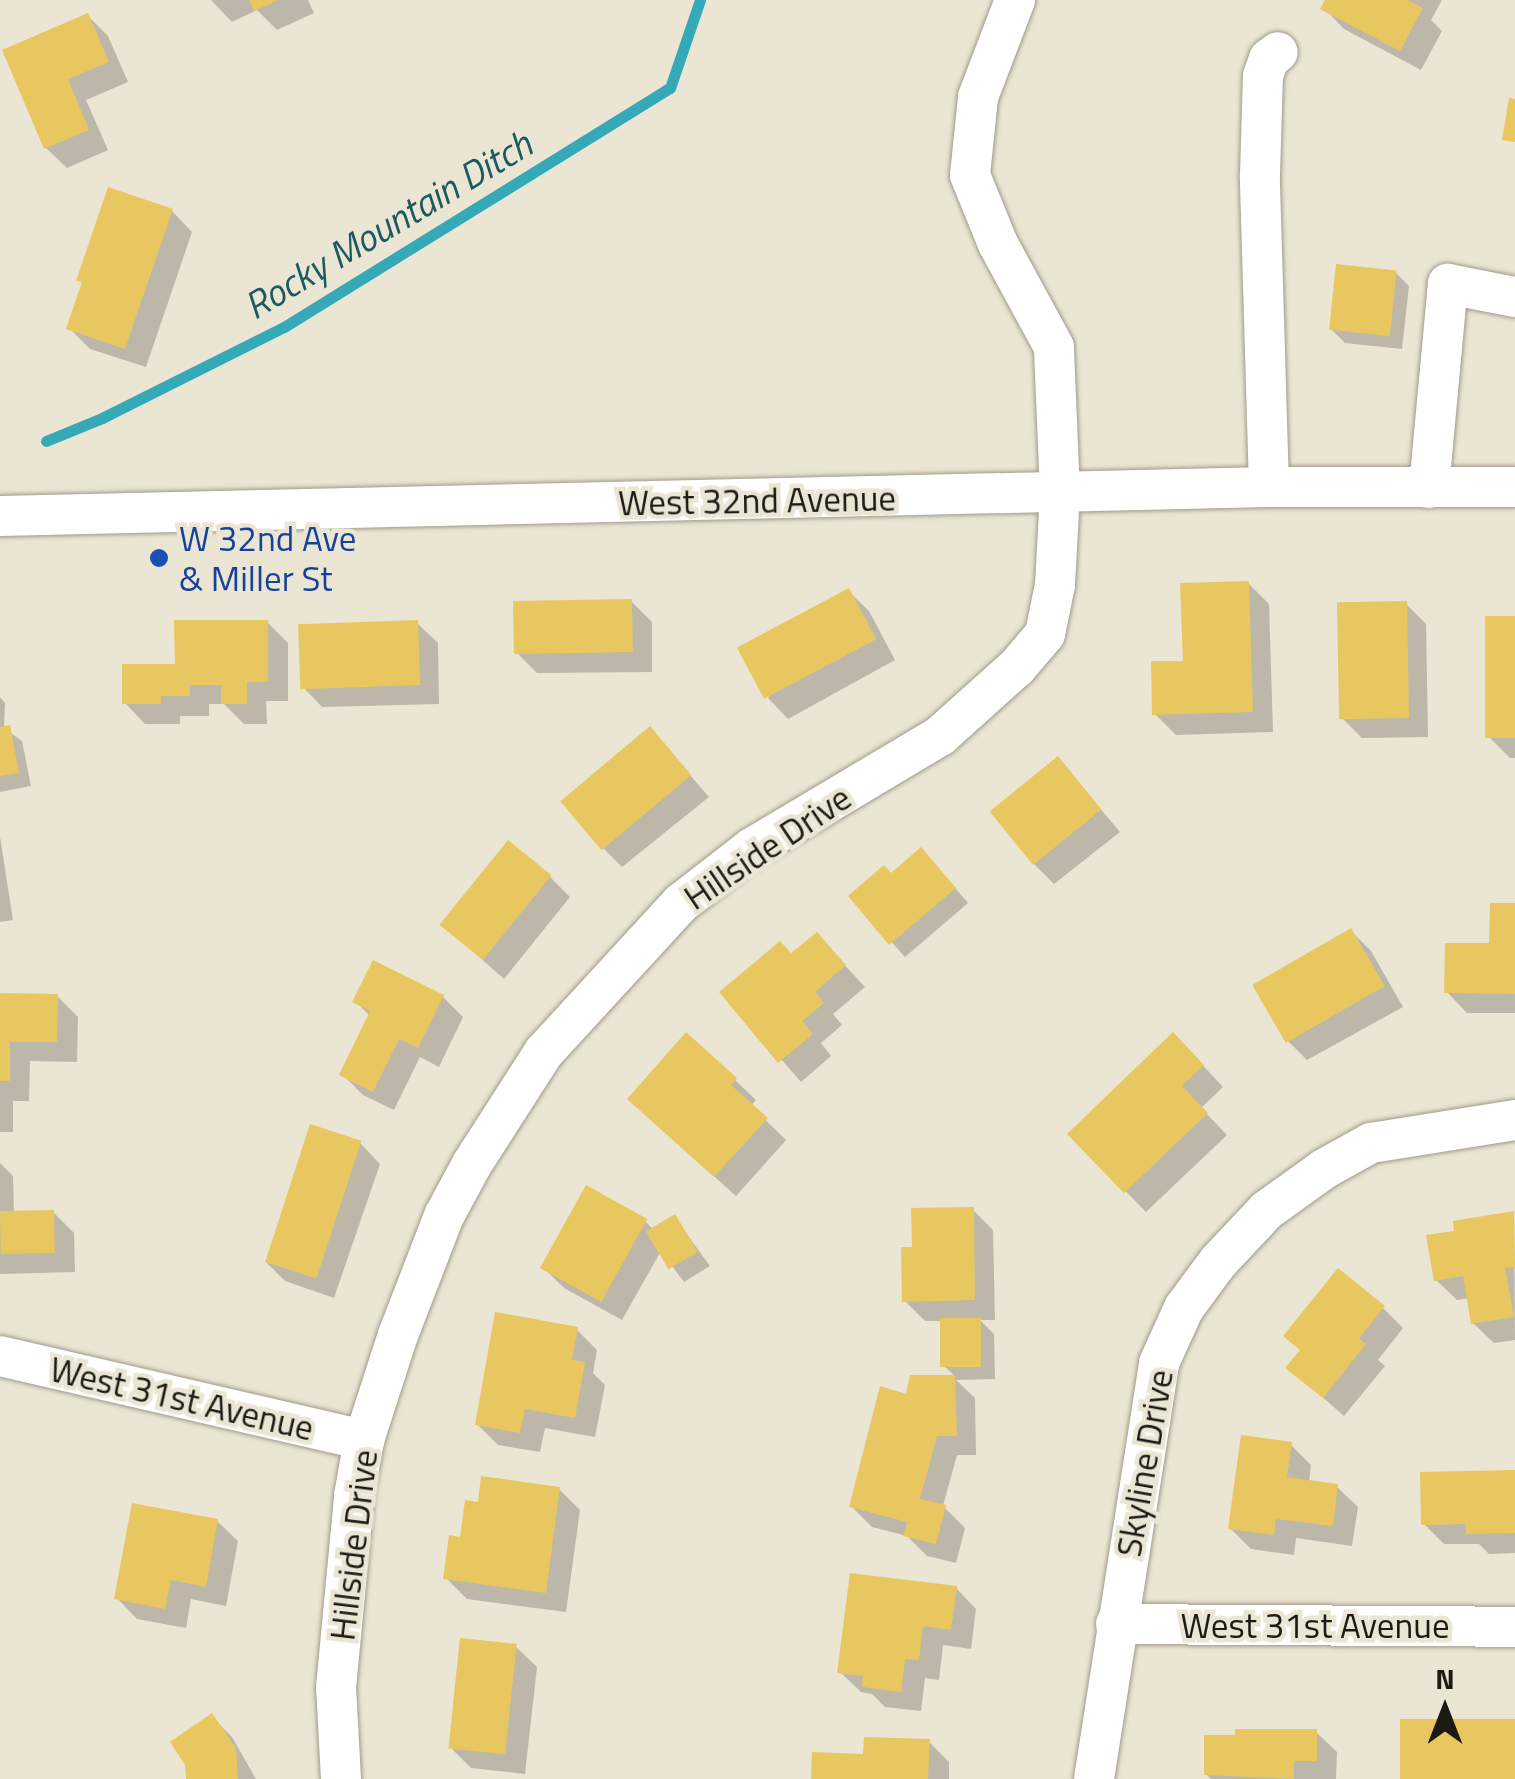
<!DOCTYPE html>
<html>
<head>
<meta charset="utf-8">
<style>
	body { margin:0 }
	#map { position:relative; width:1515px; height:1779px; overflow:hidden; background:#ebe5d3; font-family:"Titillium Web",sans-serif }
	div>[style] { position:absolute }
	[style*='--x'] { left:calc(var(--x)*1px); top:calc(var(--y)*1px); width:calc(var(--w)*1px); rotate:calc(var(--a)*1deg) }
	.shadow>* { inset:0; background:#0003 }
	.stream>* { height:11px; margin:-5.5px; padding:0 5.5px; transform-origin:5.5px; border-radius:5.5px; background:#35a9b7 }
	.building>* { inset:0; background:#e8c760; transform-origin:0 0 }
	.roads { filter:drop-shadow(0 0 2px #a09b8a) drop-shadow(0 0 2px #a09b8a) }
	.minor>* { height:40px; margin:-20px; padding:0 20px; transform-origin:20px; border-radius:20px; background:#fff }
	.dots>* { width:28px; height:28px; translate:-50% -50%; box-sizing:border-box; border:5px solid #ebe5d3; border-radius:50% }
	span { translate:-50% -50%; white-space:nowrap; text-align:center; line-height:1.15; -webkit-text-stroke:9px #ebe5d3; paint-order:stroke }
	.street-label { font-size:35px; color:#1c1a14 }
	.transit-label { font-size:35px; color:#164399 }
	.left { translate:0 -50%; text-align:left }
	.water-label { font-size:38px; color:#1b5a61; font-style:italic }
	.north { position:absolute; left:1395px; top:1659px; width:100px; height:100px; -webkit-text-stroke:8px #ebe5d3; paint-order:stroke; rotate:0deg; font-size:28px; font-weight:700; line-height:40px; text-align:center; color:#1c1a14 }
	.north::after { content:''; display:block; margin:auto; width:35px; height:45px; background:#1c1a14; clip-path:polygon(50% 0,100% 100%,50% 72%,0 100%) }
</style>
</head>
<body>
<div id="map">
	<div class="shadow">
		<i style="clip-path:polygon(211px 0,308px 0,314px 13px,277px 30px,257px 10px,232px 22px)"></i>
		<i style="clip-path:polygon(1328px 0,1442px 0,1431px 20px,1442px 31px,1421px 70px,1344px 29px,1324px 8px)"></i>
		<i style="clip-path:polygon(88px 16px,108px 36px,128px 82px,86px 100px,108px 150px,67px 168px,46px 148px)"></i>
		<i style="clip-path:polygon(172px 211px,192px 232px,146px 367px,90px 349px,69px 328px,84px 285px,79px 280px)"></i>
		<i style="clip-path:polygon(1396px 273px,1409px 286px,1402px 349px,1345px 343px,1331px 329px)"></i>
		<i style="clip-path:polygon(1248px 583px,1269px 604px,1273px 732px,1176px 735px,1155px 714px)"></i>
		<i style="clip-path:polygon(848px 591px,869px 611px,895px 660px,788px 719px,768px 698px)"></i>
		<i style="clip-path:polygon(631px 601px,652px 622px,652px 672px,537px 673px,516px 652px)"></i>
		<i style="clip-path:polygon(1406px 604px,1426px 624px,1428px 737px,1362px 738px,1342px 718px)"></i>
		<i style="clip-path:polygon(1515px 619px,1515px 758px,1510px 758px,1490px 738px)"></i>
		<i style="clip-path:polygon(267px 622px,288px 643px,288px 701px,266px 701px,267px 724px,244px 724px,224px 704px,209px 704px,209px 716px,180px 716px,180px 724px,145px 724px,125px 703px,177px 666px)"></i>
		<i style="clip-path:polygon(417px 623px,438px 643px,439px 704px,322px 707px,302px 686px)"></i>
		<i style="clip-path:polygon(0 697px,5px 703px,4px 728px,22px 741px,31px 786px,0 792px)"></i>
		<i style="clip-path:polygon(650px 729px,709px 797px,622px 867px,602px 847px)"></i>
		<i style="clip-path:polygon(1058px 759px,1120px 832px,1054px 884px,1034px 864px)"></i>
		<i style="clip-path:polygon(0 837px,13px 920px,0 922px)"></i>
		<i style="clip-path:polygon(935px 864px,968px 903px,905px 957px,851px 897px,892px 876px)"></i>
		<i style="clip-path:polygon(550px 877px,570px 897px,504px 979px,443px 925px)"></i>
		<i style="clip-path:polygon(1515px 906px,1515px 1013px,1467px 1013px,1447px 992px,1492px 946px)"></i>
		<i style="clip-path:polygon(1351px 931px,1371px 951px,1403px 1007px,1307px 1060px,1287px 1040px)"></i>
		<i style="clip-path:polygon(817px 935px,865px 987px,833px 1014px,842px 1025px,821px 1043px,831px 1056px,801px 1082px,723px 992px,792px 956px)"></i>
		<i style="clip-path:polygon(0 995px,57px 996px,78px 1017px,77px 1062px,30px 1061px,29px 1101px,13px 1101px,13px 1132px,0 1132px)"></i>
		<i style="clip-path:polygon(443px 997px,463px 1017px,439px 1067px,420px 1057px,394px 1110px,363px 1095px,342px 1074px,370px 1016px,356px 1002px)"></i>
		<i style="clip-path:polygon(1194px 1056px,1223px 1087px,1201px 1108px,1227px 1135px,1146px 1212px,1070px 1134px)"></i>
		<i style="clip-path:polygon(735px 1080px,756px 1100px,751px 1106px,786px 1140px,736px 1196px,650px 1119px)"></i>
		<i style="clip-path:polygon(360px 1143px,380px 1164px,334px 1298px,285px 1281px,265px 1261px)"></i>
		<i style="clip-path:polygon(0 1163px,13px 1176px,14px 1213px,53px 1212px,74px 1233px,75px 1272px,0 1274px)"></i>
		<i style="clip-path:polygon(973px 1210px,993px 1230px,995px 1320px,980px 1320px,994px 1334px,995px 1379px,956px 1380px,975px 1398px,976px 1455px,957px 1455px,943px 1506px,965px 1528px,956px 1563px,927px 1556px,907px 1536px,872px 1527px,851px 1506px,907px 1397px,912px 1378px,956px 1377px,944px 1366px,943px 1321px,925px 1321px,904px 1300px,914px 1249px)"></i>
		<i style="clip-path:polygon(1514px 1213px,1515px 1340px,1494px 1343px,1473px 1323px,1469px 1298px,1457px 1300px,1436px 1280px,1457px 1233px)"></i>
		<i style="clip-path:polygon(675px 1218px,710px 1266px,684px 1282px,661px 1251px,622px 1320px,564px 1288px,544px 1268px,645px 1221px,654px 1230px)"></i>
		<i style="clip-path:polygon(1383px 1308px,1403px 1328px,1378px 1360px,1385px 1366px,1344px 1416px,1289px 1368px)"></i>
		<i style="clip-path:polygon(577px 1330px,597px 1350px,593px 1373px,605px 1385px,595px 1437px,545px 1428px,540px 1452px,498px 1445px,478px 1425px)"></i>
		<i style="clip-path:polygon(1291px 1445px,1311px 1465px,1309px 1483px,1337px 1487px,1358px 1507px,1352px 1546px,1296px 1538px,1294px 1555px,1251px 1549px,1231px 1529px)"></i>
		<i style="clip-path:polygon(1515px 1472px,1515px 1553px,1489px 1554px,1479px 1544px,1444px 1544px,1424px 1524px)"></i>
		<i style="clip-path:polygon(559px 1489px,580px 1510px,566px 1612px,467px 1599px,446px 1578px,480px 1505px)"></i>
		<i style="clip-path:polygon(217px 1521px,238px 1541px,226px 1606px,191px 1599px,186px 1628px,137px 1619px,117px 1598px)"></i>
		<i style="clip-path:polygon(956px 1588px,976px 1609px,971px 1649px,943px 1645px,939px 1680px,925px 1678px,921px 1711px,885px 1707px,872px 1694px,861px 1692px,840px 1672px)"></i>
		<i style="clip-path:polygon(516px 1647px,537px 1667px,525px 1774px,471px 1768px,450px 1747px)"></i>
		<i style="clip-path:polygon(212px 1717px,232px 1737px,256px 1779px,189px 1779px)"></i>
		<i style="clip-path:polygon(1316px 1732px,1337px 1752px,1336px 1779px,1211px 1779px,1206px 1774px)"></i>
		<i style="clip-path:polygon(929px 1742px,949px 1762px,949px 1779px,814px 1779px,866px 1757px)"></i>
	</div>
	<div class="stream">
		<i style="--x:46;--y:441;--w:61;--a:-22.3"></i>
		<i style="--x:102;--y:418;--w:203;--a:-26.6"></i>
		<i style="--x:284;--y:327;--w:454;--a:-31.8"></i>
		<i style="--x:670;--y:88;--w:93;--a:-71.2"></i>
	</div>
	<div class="building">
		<i style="clip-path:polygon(249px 0,278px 0,254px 11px)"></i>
		<i style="clip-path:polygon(1325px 0,1408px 0,1423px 8px,1400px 51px,1320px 9px)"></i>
		<i style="clip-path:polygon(88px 13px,109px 62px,68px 79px,89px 130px,44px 149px,2px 50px)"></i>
		<i style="clip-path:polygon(1509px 98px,1515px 99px,1515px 142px,1502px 140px)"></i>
		<i style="clip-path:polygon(108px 187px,173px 209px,125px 349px,66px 329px,82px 282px,76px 281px)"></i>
		<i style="left:1336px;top:264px;width:61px;height:66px;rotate:6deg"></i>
		<i style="clip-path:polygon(1249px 581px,1253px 712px,1152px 715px,1151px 661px,1183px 661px,1180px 583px)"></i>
		<i style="left:849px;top:588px;width:58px;height:127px;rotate:62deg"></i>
		<i style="left:632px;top:599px;width:53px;height:119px;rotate:89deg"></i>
		<i style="left:1407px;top:601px;width:117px;height:70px;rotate:89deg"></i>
		<i style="left:1515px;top:616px;width:122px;height:30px;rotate:90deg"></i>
		<i style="clip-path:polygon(174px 620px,268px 620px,268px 682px,247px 682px,247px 704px,221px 704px,221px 685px,190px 685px,190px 696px,161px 696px,161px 704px,122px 704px,122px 664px,175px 664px)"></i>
		<i style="left:418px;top:620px;width:65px;height:120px;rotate:88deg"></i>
		<i style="clip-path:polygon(10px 725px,19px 773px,0 776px,0 727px)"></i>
		<i style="left:650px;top:726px;width:64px;height:117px;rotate:50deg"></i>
		<i style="left:1058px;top:756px;width:69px;height:88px;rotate:51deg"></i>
		<i style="left:508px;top:840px;width:56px;height:109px;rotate:39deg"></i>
		<i style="clip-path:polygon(921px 847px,956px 888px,889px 945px,848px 896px,884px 865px,891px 873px)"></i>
		<i style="clip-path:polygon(1490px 903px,1515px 903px,1515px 994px,1444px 993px,1445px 943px,1489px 943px)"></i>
		<i style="left:1351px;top:928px;width:67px;height:114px;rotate:60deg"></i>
		<i style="clip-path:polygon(817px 932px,846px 965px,815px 992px,824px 1003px,802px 1021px,813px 1034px,778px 1063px,719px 992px,780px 941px,791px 953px)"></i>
		<i style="clip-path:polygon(373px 960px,444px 995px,418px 1048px,399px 1039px,373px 1092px,339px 1075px,370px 1011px,352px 1002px)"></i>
		<i style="clip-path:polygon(0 993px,58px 994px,57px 1042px,10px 1042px,10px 1081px,0 1081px)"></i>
		<i style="clip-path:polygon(686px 1032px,737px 1078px,731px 1085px,768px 1118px,714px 1177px,627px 1099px)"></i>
		<i style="clip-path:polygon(1173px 1032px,1204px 1065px,1182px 1086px,1208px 1113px,1124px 1193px,1067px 1134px)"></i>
		<i style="left:310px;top:1124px;width:54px;height:145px;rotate:18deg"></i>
		<i style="left:586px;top:1185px;width:70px;height:95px;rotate:29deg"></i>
		<i style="clip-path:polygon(974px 1207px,975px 1300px,902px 1302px,901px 1247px,912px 1247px,911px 1208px)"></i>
		<i style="left:54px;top:1210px;width:43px;height:54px;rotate:89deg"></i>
		<i style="clip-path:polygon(1514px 1211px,1515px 1267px,1505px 1268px,1514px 1317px,1471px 1324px,1463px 1276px,1434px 1281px,1426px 1235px,1454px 1231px,1453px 1221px)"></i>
		<i style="left:675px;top:1214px;width:44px;height:34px;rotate:59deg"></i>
		<i style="clip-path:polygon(1338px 1268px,1385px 1306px,1359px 1338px,1366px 1344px,1323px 1398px,1285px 1368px,1300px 1350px,1283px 1336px)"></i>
		<i style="clip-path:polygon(495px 1312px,578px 1327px,572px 1360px,585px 1362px,575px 1418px,525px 1409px,520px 1433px,475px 1425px)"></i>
		<i style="left:940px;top:1318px;width:41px;height:49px"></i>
		<i style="clip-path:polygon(910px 1375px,955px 1375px,957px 1436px,937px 1436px,920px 1499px,946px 1505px,936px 1544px,903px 1536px,907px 1522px,849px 1507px,880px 1386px,906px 1394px)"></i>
		<i style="clip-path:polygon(1241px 1435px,1292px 1442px,1287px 1477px,1338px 1484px,1333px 1526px,1276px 1519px,1274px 1535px,1228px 1529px)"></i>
		<i style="clip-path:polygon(1515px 1470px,1515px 1533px,1466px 1534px,1466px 1524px,1421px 1525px,1420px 1472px)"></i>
		<i style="clip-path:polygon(481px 1476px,560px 1487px,546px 1593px,443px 1579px,449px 1535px,460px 1537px,465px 1500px,478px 1502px)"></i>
		<i style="clip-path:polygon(132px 1503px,218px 1519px,206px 1587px,171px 1580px,165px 1609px,114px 1599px)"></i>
		<i style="clip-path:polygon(850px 1573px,957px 1586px,951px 1630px,923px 1626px,919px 1660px,905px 1659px,901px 1692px,862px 1687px,863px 1676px,837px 1673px)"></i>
		<i style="left:460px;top:1638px;width:57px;height:111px;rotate:6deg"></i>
		<i style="clip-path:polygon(212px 1713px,236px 1748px,238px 1779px,186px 1779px,185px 1765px,170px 1742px)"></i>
		<i style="left:1515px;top:1719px;width:60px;height:115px;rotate:90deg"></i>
		<i style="clip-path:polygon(1235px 1729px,1317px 1729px,1317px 1761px,1294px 1761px,1294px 1779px,1204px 1775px,1204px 1735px,1235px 1735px)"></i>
		<i style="clip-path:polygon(864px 1737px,930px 1739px,928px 1779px,811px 1779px,812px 1752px,863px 1754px)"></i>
	</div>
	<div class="roads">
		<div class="minor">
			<i style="--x:1269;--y:487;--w:312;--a:-91.7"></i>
			<i style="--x:1260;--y:175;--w:99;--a:-88.3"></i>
			<i style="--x:1263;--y:76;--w:18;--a:-71"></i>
			<i style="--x:1269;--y:59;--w:11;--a:-38"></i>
			<i style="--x:1429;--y:488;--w:205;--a:-84.7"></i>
			<i style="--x:1448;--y:284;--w:68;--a:11"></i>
			<i style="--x:0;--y:516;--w:1269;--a:-1.31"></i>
			<i style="--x:1269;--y:487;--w:246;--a:0"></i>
			<i style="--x:0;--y:1356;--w:374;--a:13"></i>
			<i style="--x:1116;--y:1624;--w:399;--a:0.4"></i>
			<i style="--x:341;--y:1779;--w:91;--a:-93.1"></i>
			<i style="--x:336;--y:1688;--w:193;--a:-84.6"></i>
			<i style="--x:354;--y:1496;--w:57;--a:-79.9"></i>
			<i style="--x:364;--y:1440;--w:110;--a:-72.1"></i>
			<i style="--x:398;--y:1335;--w:128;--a:-68.9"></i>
			<i style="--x:444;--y:1216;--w:59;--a:-61.7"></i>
			<i style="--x:472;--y:1164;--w:133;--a:-57.3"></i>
			<i style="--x:544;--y:1052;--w:202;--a:-47.4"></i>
			<i style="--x:681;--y:903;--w:90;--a:-37.8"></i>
			<i style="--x:752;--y:848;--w:219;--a:-30.8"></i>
			<i style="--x:940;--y:736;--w:103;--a:-41.9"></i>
			<i style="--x:1017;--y:667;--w:43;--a:-49.7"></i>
			<i style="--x:1045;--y:634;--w:50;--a:-78.5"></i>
			<i style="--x:1055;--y:585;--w:92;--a:-86.9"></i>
			<i style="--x:1060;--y:493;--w:146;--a:-92.4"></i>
			<i style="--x:1054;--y:347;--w:117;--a:-118.5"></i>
			<i style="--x:998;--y:244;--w:74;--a:-112.1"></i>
			<i style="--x:970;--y:175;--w:78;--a:-84.1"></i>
			<i style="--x:978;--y:97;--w:104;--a:-69.1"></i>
			<i style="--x:1094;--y:1779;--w:421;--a:-81.1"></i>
			<i style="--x:1159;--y:1363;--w:60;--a:-65.6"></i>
			<i style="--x:1184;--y:1308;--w:57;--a:-53.5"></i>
			<i style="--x:1218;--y:1262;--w:71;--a:-46.7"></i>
			<i style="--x:1267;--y:1210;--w:70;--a:-35.7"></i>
			<i style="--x:1324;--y:1169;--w:54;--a:-29"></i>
			<i style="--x:1371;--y:1143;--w:146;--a:-9.1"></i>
		</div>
	</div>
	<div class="dots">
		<i style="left:159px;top:558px;background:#1a4fb4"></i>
	</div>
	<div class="street-label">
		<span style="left:757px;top:500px;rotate:-1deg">West 32nd Avenue</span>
		<span style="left:767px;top:847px;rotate:-34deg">Hillside Drive</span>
		<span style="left:182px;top:1398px;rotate:13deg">West 31st Avenue</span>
		<span style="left:1144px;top:1463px;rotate:-80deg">Skyline Drive</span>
		<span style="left:353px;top:1545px;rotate:-83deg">Hillside Drive</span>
		<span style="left:1315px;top:1625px">West 31st Avenue</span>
	</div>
	<div class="transit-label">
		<span class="left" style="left:179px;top:558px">W 32nd Ave<br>&amp; Miller St</span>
	</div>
	<div class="water-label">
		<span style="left:388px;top:225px;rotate:-31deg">Rocky Mountain Ditch</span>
	</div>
	<div class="north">N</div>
</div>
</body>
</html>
